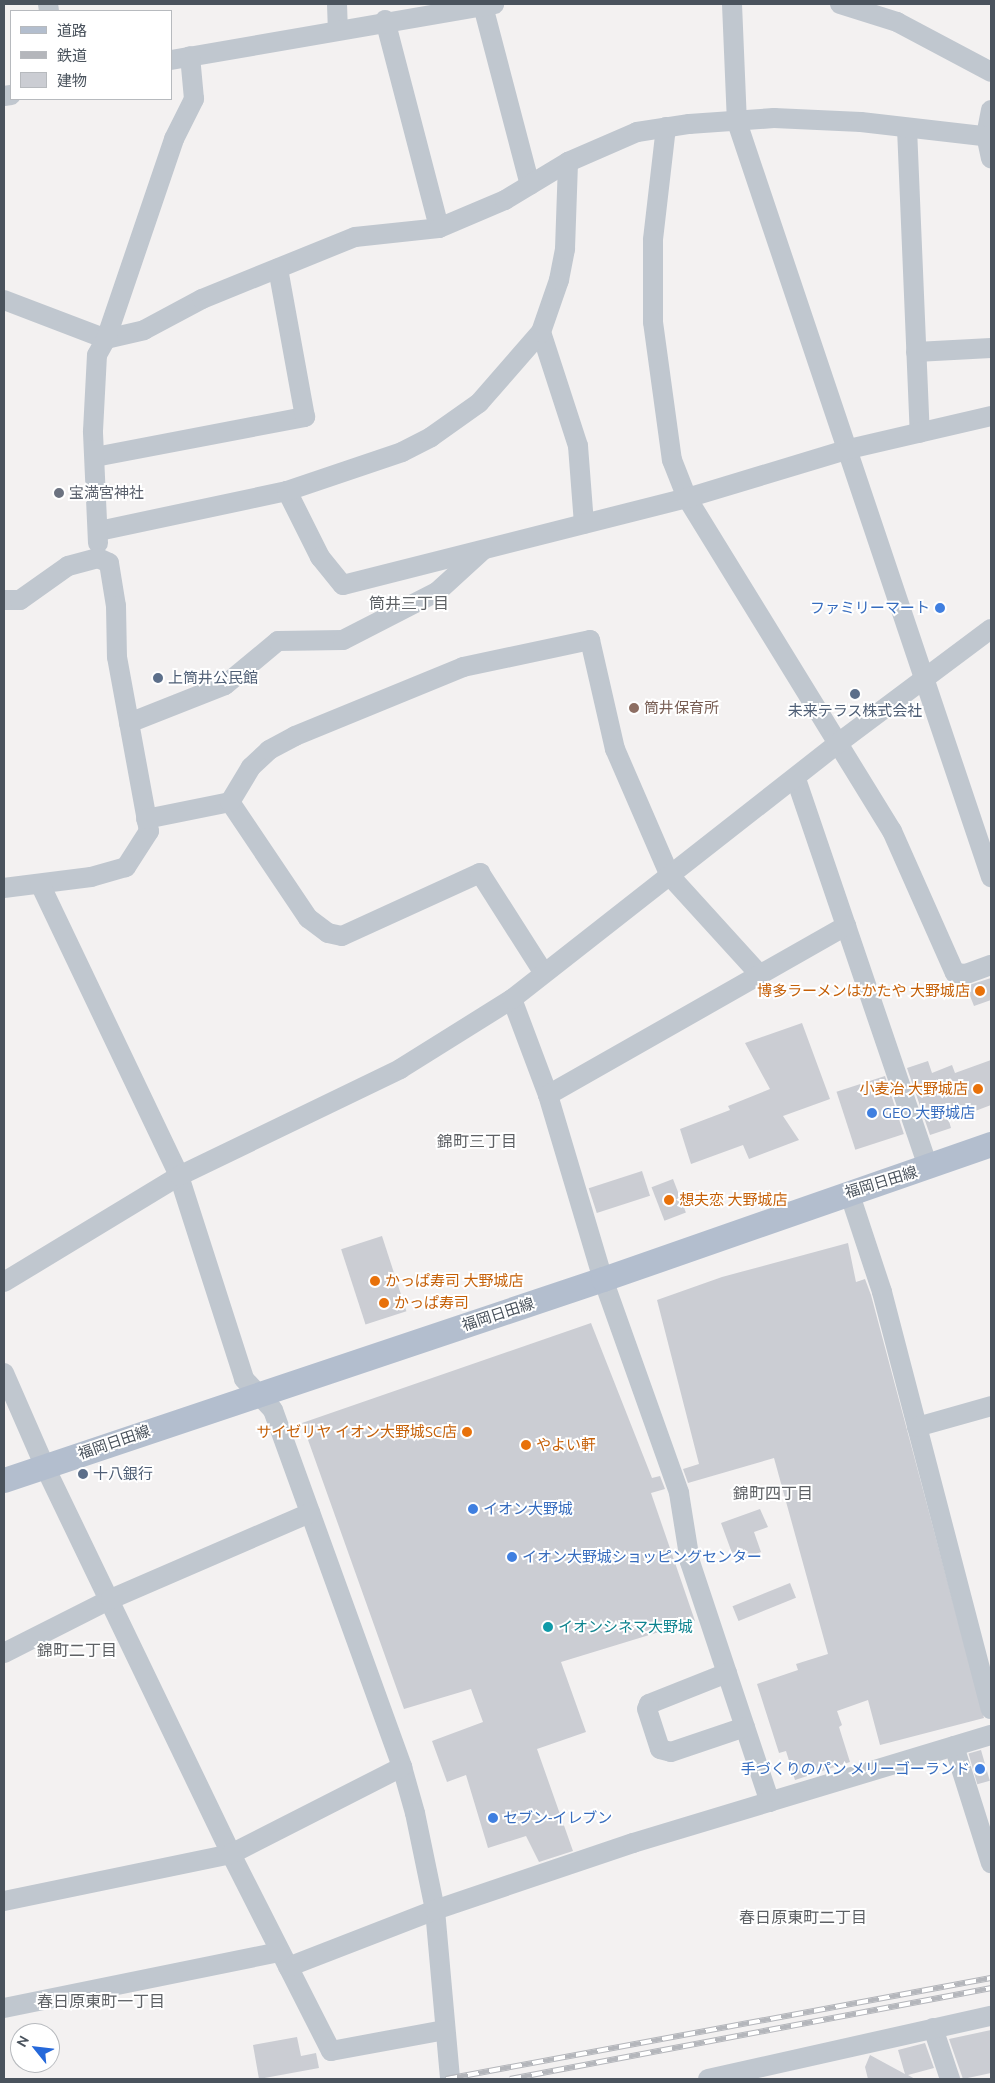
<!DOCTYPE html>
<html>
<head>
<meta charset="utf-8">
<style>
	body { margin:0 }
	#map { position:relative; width:995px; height:2083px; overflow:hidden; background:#f3f1f1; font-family:Ubuntu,"Noto Sans JP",sans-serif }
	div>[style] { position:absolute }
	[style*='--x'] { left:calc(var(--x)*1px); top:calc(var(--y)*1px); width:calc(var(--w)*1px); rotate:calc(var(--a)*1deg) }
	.building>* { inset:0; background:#cbcdd3; transform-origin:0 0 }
	.minor>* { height:20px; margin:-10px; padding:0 10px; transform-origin:10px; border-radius:10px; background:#c0c7cf }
	.major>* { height:25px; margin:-12.5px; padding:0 12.5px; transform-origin:12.5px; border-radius:12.5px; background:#b3bece }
	.rail>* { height:5.5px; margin-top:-2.75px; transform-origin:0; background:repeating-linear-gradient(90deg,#fff 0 11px,#b4b6bb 0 22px); box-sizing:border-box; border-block:1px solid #b4b6bb }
	.dots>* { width:14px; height:14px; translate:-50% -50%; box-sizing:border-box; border:2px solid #fff; border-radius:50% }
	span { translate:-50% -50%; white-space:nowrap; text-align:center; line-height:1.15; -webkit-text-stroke:4px #fff; paint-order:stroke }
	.worship-label { font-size:15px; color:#5b616d }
	.left { translate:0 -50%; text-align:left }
	.shop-label { font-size:15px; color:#366cbe }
	.right { translate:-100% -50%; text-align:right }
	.service-label { font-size:15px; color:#4e5e75 }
	.education-label { font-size:15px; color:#785e54 }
	.food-label { font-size:15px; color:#c56008 }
	.street-label { font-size:15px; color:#4a535d }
	.culture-label { font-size:15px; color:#0d838f }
	.neighbourhood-label { font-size:16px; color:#5e6165 }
	.frame { position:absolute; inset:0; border:5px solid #4a535d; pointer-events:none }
	.legend { position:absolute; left:10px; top:10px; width:162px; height:90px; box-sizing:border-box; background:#fff; border:1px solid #b7babe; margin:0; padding:6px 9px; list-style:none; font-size:15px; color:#4a535d }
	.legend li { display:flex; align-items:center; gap:10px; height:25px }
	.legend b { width:25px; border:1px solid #b7babe }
	.north { position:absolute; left:10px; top:2023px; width:50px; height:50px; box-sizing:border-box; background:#fff; border:1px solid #b7babe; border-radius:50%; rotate:299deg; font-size:14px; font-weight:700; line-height:20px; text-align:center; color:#4a535d }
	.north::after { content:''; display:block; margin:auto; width:18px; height:22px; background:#2568da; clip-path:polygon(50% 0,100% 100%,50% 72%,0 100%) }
</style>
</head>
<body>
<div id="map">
	<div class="building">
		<i style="clip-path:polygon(991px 978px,991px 1000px,974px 1006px,966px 986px)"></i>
		<i style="clip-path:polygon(802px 1023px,830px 1099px,783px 1116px,799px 1140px,749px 1159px,743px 1145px,691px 1164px,680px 1129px,730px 1110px,728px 1106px,770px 1089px,745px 1043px)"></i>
		<i style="clip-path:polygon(991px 1060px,991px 1105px,949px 1121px,951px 1128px,930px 1135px,907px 1068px,928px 1061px,932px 1073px,952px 1065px,955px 1073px)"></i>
		<i style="left:885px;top:1076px;width:61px;height:51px;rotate:72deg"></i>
		<i style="left:642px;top:1171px;width:26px;height:56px;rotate:72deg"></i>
		<i style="left:673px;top:1179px;width:36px;height:23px;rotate:69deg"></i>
		<i style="left:382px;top:1236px;width:79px;height:43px;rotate:72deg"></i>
		<i style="clip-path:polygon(848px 1243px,856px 1282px,865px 1279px,871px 1295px,984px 1718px,880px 1745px,868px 1700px,837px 1711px,842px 1725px,839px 1727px,850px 1762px,795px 1780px,786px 1751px,779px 1753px,757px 1684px,798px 1670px,796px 1664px,828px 1654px,774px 1458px,688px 1483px,683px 1469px,699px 1464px,657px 1300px,722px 1277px)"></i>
		<i style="clip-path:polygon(591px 1323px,652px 1478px,660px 1476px,665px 1489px,651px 1493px,695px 1621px,561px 1662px,586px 1732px,537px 1749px,573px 1851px,539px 1862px,526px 1836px,488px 1848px,466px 1775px,447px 1782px,432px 1741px,483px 1722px,471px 1689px,404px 1709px,302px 1423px)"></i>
		<i style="clip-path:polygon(760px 1509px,768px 1527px,754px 1532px,761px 1552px,740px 1560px,737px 1551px,732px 1553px,721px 1523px)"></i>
		<i style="left:790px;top:1583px;width:16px;height:62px;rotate:68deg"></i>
		<i style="left:981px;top:1750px;width:32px;height:13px;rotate:74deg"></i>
		<i style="clip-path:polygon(991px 2030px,991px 2073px,963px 2079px,949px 2039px)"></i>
		<i style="clip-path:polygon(297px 2037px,301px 2056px,316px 2053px,319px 2068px,259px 2079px,253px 2045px)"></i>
		<i style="clip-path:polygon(925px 2043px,934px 2068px,908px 2075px,915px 2079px,868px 2079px,865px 2067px,870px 2055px,905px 2074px,898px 2050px)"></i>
	</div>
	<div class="minor">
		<i style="--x:48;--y:4;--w:7;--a:82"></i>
		<i style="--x:337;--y:4;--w:26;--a:88"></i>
		<i style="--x:732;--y:4;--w:118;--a:87.6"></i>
		<i style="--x:737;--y:122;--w:797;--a:71.41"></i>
		<i style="--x:840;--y:4;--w:60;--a:17.5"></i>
		<i style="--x:897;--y:22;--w:106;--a:28"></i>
		<i style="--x:483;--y:6;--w:185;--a:75.3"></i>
		<i style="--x:385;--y:20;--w:215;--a:75.4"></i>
		<i style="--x:171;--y:60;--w:328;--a:-9.8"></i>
		<i style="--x:4;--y:96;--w:7;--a:-8"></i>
		<i style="--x:991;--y:110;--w:25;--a:101"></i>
		<i style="--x:986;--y:135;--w:24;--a:78"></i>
		<i style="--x:666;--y:127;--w:114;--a:96.6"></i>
		<i style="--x:653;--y:240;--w:82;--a:90"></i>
		<i style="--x:653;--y:322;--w:139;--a:82.2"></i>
		<i style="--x:672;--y:460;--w:41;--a:68.5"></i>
		<i style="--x:687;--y:498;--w:391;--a:58.4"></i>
		<i style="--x:892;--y:831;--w:155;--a:66.1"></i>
		<i style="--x:955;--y:973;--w:11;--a:5"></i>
		<i style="--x:966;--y:974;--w:27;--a:-20"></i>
		<i style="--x:907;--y:128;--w:305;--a:87.6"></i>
		<i style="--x:4;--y:300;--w:109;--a:20.9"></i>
		<i style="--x:106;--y:339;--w:39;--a:-13"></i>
		<i style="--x:144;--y:330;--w:66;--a:-28.1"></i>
		<i style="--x:202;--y:299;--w:165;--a:-22.1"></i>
		<i style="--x:355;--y:237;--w:84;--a:-6.1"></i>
		<i style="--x:439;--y:228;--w:72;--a:-23"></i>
		<i style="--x:505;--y:200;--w:74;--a:-31.1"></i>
		<i style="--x:568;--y:162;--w:75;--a:-23.5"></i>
		<i style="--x:637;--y:132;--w:53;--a:-8.7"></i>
		<i style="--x:689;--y:124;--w:85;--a:-4"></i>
		<i style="--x:774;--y:118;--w:87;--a:2.6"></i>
		<i style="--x:861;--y:122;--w:131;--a:6.6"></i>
		<i style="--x:541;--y:332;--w:120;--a:72"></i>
		<i style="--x:578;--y:446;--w:78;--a:85.6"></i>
		<i style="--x:916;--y:352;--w:75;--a:-3.1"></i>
		<i style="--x:95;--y:457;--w:214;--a:-10.8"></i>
		<i style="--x:305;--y:417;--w:151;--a:-100.3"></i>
		<i style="--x:287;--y:491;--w:74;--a:63.4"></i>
		<i style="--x:320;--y:557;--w:36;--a:51"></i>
		<i style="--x:343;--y:585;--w:355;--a:-14.2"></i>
		<i style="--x:687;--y:498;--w:169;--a:-16.8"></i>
		<i style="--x:849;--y:449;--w:146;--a:-13.1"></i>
		<i style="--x:99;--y:531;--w:192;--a:-12"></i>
		<i style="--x:287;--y:491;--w:121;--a:-18.7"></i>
		<i style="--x:402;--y:452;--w:33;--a:-27"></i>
		<i style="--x:431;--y:437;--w:59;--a:-35.3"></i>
		<i style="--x:479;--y:403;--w:94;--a:-48.9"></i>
		<i style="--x:541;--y:332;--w:55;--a:-70.9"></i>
		<i style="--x:559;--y:280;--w:32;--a:-79"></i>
		<i style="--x:565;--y:249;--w:87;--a:-88"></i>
		<i style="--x:98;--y:543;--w:112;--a:-92.6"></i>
		<i style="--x:93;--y:431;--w:76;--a:-87"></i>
		<i style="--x:97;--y:355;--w:18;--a:-61"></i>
		<i style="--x:106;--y:339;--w:211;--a:-71.2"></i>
		<i style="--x:174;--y:139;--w:45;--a:-63.4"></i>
		<i style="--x:194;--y:99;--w:43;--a:-95.3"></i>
		<i style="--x:4;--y:600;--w:16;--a:0"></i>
		<i style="--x:20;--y:600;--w:59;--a:-35.3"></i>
		<i style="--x:68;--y:566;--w:31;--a:-15"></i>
		<i style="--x:98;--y:558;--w:12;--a:24"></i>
		<i style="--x:109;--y:563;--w:44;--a:80.8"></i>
		<i style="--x:116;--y:606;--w:51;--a:88.9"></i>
		<i style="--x:117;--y:657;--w:177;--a:79.6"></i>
		<i style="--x:149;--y:831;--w:43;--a:122.6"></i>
		<i style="--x:126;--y:867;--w:36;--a:164"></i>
		<i style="--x:91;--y:877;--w:88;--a:172.8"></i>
		<i style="--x:129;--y:723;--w:103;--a:-21.6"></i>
		<i style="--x:225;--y:685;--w:69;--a:-39.7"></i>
		<i style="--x:278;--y:641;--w:65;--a:-0.9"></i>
		<i style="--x:343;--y:640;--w:106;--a:-27.1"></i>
		<i style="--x:437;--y:592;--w:61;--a:-42.3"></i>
		<i style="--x:796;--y:779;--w:410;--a:71.2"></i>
		<i style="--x:230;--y:802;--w:140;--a:56.1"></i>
		<i style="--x:308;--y:918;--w:25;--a:37"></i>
		<i style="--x:328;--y:933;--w:14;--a:12"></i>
		<i style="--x:342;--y:936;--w:152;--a:-24.5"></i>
		<i style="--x:480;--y:873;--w:117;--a:57.5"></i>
		<i style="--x:146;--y:819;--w:86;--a:-11.4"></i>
		<i style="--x:230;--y:802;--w:41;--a:-59"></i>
		<i style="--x:251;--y:767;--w:25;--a:-43"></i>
		<i style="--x:269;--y:750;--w:30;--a:-28"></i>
		<i style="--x:295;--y:736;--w:182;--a:-22.3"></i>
		<i style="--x:463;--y:667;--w:130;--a:-12"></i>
		<i style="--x:590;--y:640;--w:112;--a:77.1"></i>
		<i style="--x:615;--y:749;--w:138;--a:66.6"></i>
		<i style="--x:670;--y:876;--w:134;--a:47.7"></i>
		<i style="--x:40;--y:884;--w:323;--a:64.5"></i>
		<i style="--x:179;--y:1176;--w:213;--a:72.2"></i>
		<i style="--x:244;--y:1379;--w:42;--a:46.9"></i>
		<i style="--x:273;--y:1410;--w:380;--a:70.1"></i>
		<i style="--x:402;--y:1767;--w:48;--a:74.2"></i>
		<i style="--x:415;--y:1813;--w:99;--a:78.3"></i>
		<i style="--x:435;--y:1910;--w:170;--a:84.9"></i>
		<i style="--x:512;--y:999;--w:103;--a:69.4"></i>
		<i style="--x:548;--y:1095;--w:192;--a:73.4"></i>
		<i style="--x:603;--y:1279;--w:227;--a:70.4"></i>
		<i style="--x:679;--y:1493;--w:70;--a:80.9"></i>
		<i style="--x:690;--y:1562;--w:253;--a:71.6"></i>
		<i style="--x:548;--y:1095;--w:343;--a:-29.6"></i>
		<i style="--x:849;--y:1192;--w:105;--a:71.7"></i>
		<i style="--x:882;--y:1292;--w:431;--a:75.4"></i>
		<i style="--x:4;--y:1282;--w:205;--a:-31.2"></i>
		<i style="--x:179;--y:1176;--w:246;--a:-25.8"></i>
		<i style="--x:400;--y:1069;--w:132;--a:-32"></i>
		<i style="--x:512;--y:999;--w:413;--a:-38.1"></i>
		<i style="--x:837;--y:744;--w:192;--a:-36.8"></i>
		<i style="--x:4;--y:1373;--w:103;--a:66.4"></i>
		<i style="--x:45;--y:1467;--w:429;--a:64.3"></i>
		<i style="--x:231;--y:1854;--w:221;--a:63.1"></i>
		<i style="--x:331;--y:2051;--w:115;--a:-10.5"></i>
		<i style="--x:917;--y:1427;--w:77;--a:-15.8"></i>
		<i style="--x:4;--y:1653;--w:120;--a:-26.8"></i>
		<i style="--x:111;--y:1599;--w:217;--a:-23.4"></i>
		<i style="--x:727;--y:1673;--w:84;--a:158.3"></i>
		<i style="--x:649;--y:1704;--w:5;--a:112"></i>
		<i style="--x:647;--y:1709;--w:42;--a:72"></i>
		<i style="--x:660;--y:1749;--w:11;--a:15"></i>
		<i style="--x:671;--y:1752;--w:78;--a:-18.7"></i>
		<i style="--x:954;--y:1746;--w:123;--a:72.5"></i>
		<i style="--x:4;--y:1901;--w:232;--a:-11.7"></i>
		<i style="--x:231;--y:1854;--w:192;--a:-27"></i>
		<i style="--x:288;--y:1967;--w:158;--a:-21.2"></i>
		<i style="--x:435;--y:1910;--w:209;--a:-18.7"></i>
		<i style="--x:633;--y:1843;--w:374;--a:-16.8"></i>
		<i style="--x:4;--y:2008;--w:282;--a:-11.5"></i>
		<i style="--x:933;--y:2028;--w:54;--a:71.6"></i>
		<i style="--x:708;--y:2079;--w:290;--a:-12.6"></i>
	</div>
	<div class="major">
		<i style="--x:4;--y:1480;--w:632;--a:-18.55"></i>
		<i style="--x:603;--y:1279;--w:411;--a:-19.2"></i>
	</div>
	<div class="rail">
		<i style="--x:446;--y:2079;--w:554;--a:-10.5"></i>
		<i style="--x:510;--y:2079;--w:490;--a:-10.7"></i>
	</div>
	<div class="dots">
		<i style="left:59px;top:493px;background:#6b7280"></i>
		<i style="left:940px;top:608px;background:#3f7fe0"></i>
		<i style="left:158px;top:678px;background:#5c6f8a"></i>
		<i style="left:855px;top:694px;background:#5c6f8a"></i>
		<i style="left:634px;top:708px;background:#8d6e63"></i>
		<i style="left:980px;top:991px;background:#e8710a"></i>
		<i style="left:978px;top:1089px;background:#e8710a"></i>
		<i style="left:872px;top:1113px;background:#3f7fe0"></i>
		<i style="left:669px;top:1200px;background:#e8710a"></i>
		<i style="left:375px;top:1281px;background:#e8710a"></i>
		<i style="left:384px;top:1303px;background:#e8710a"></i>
		<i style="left:467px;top:1432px;background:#e8710a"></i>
		<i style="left:526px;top:1445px;background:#e8710a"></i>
		<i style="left:83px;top:1474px;background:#5c6f8a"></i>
		<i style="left:473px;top:1509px;background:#3f7fe0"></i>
		<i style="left:512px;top:1557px;background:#3f7fe0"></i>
		<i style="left:548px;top:1627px;background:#0f9aa8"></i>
		<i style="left:980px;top:1769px;background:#3f7fe0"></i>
		<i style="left:493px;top:1818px;background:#3f7fe0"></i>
	</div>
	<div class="worship-label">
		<span class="left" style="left:69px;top:493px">宝満宮神社</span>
	</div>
	<div class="shop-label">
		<span class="right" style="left:930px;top:608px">ファミリーマート</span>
		<span class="left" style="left:882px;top:1113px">GEO 大野城店</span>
		<span class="left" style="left:483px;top:1509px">イオン大野城</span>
		<span class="left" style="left:522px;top:1557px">イオン大野城ショッピングセンター</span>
		<span class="right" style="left:970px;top:1769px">手づくりのパン メリーゴーランド</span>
		<span class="left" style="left:503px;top:1818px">セブン-イレブン</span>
	</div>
	<div class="service-label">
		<span class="left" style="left:168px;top:678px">上筒井公民館</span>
		<span style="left:855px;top:711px">未来テラス株式会社</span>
		<span class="left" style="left:93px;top:1474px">十八銀行</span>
	</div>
	<div class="education-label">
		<span class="left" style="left:644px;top:708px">筒井保育所</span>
	</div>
	<div class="food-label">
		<span class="right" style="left:970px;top:991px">博多ラーメンはかたや 大野城店</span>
		<span class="right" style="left:968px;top:1089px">小麦冶 大野城店</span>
		<span class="left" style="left:679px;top:1200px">想夫恋 大野城店</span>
		<span class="left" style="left:385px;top:1281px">かっぱ寿司 大野城店</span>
		<span class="left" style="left:394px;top:1303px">かっぱ寿司</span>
		<span class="right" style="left:457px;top:1432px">サイゼリヤ イオン大野城SC店</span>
		<span class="left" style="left:536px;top:1445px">やよい軒</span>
	</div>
	<div class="street-label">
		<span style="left:881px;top:1182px;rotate:-17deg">福岡日田線</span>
		<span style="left:498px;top:1314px;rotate:-18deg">福岡日田線</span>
		<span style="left:114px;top:1442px;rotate:-19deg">福岡日田線</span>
	</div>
	<div class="culture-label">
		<span class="left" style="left:558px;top:1627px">イオンシネマ大野城</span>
	</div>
	<div class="neighbourhood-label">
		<span style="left:409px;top:603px">筒井三丁目</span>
		<span style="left:477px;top:1141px">錦町三丁目</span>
		<span style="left:773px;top:1493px">錦町四丁目</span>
		<span style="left:77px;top:1650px">錦町二丁目</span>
		<span style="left:803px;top:1917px">春日原東町二丁目</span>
		<span style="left:101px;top:2001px">春日原東町一丁目</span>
	</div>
	<div class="frame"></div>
	<ul class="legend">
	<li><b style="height:6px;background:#b3bece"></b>道路</li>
	<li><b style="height:6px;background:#b4b6bb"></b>鉄道</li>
	<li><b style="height:14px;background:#cbcdd3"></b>建物</li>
	</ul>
	<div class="north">N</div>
</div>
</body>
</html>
